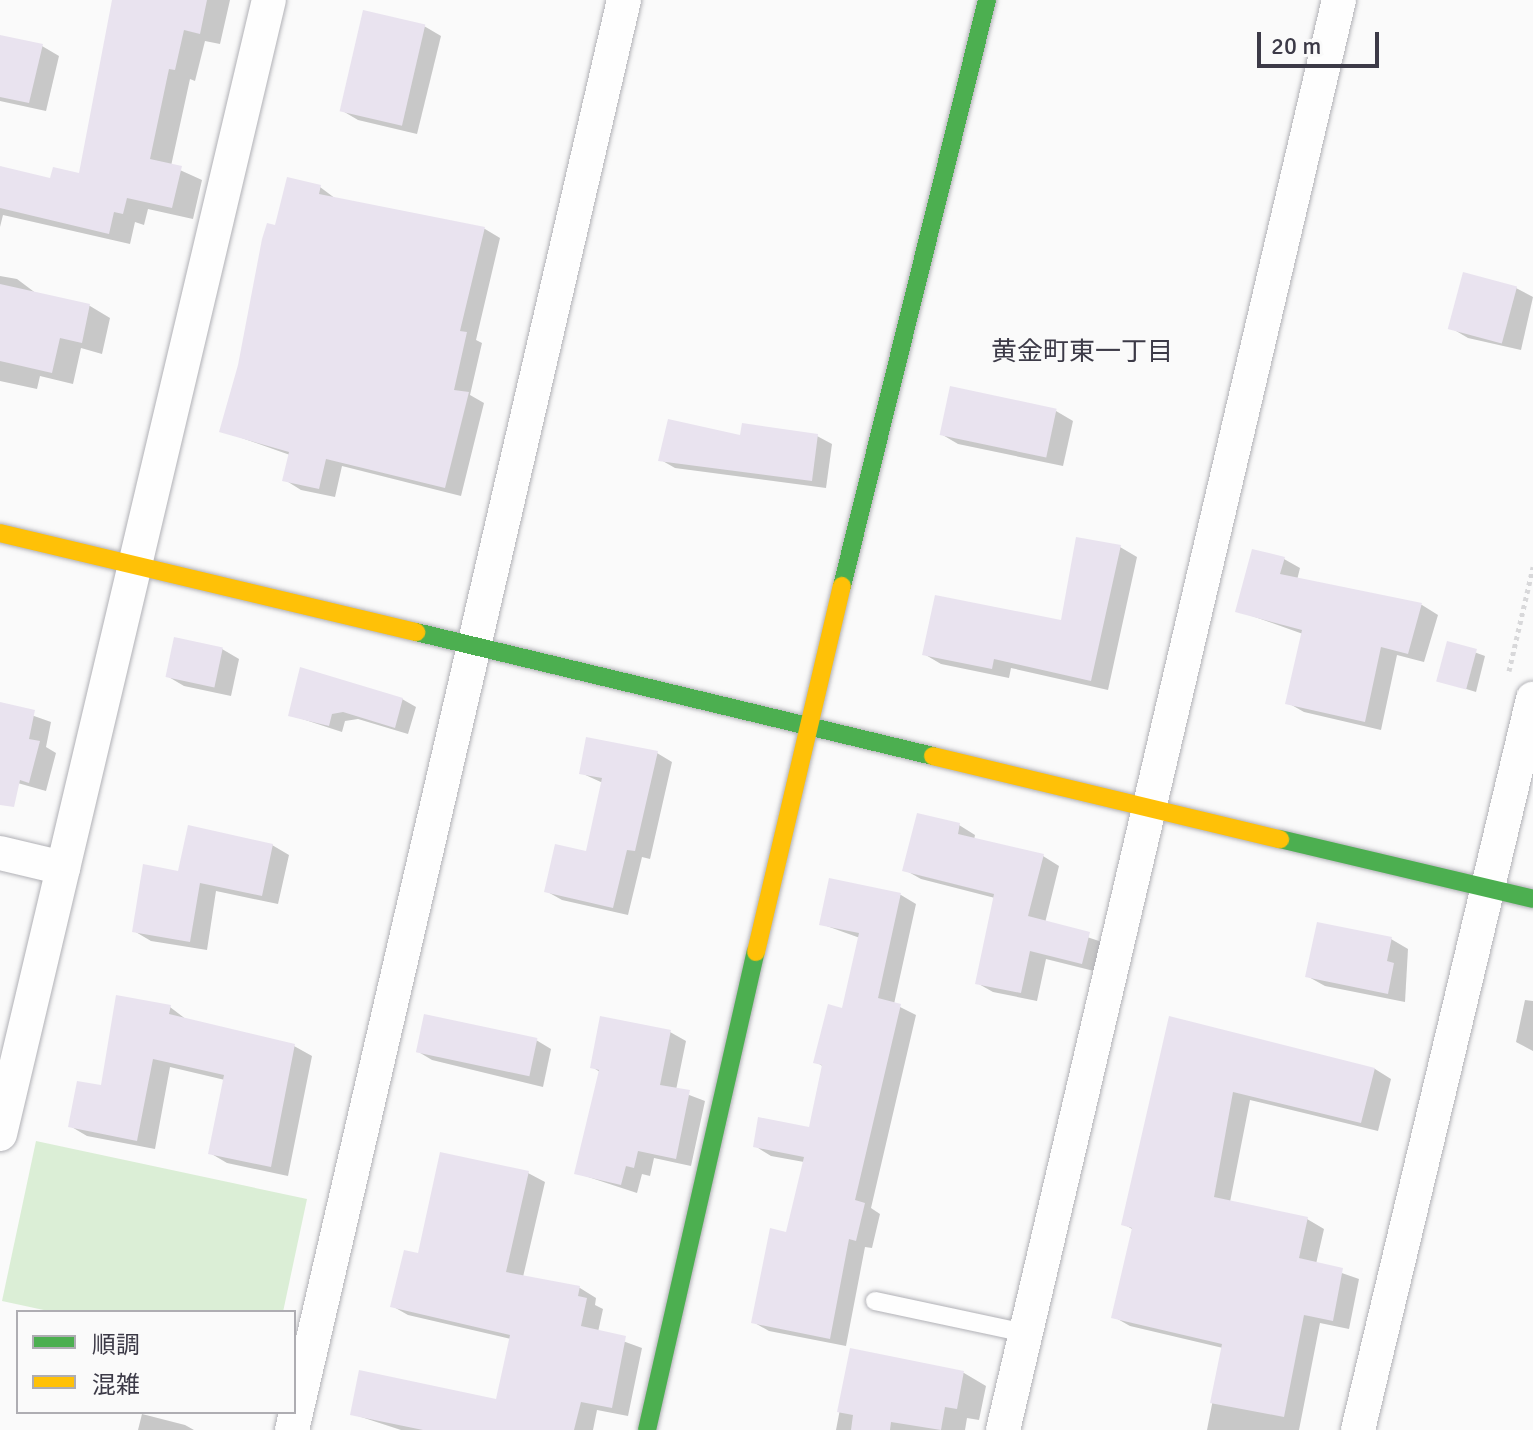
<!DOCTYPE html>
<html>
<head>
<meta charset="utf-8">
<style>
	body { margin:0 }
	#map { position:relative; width:1533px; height:1430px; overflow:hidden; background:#fafafa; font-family:Signika,"Noto Sans JP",sans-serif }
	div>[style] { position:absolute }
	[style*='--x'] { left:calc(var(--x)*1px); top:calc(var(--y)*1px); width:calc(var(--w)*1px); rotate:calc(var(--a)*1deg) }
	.green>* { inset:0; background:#dbeed6 }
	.shadow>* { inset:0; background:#0003 }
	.building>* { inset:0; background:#e9e3ef; transform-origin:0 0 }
	.path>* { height:5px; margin-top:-2.5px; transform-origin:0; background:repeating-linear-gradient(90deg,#d8d8da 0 4px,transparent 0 8px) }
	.roads { filter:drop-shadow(0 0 2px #b1b1b6) drop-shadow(0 0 2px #b1b1b6) }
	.lane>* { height:18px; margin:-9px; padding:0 9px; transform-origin:9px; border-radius:9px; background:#fefefe }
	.street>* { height:34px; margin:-17px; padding:0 17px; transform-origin:17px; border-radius:17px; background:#fefefe }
	.fast>* { height:18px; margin:-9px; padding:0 9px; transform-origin:9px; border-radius:9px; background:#4caf50 }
	.slow>* { height:18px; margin:-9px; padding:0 9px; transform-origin:9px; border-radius:9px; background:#ffc107 }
	span { translate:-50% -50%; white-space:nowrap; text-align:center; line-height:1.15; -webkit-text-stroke:6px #fafafa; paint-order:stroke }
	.neighbourhood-label { font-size:26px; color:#3c3a47 }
	.legend { position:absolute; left:16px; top:1310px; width:280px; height:104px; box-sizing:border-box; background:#fafafa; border:2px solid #aeadb2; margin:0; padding:10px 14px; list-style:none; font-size:24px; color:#3c3a47 }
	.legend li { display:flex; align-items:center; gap:16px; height:40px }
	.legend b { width:40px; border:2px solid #aeadb2 }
	.scale { position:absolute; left:1257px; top:32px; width:122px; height:36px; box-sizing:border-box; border:4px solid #3c3a47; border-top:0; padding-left:10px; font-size:24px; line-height:28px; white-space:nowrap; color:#3c3a47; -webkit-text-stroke:6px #fafafa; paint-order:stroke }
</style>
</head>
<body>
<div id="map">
	<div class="green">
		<i style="clip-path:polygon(36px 1141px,307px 1199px,283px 1312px,53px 1312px,2px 1301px)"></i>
	</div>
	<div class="shadow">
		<i style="clip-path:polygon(120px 0,230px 0,220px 44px,205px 41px,195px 81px,190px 79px,171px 166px,202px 180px,193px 219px,148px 209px,144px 225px,135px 222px,130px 244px,3px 215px,0 227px,0 168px,51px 181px,81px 176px)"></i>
		<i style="clip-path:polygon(424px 26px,441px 36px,417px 134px,358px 120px,341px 110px)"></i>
		<i style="clip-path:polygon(0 36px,42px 46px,59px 56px,46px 111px,0 101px)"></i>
		<i style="clip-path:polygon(320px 187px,336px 199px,485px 229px,500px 238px,476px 340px,482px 343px,470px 395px,484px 403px,461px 496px,342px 466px,335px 497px,301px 490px,285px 480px,290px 455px,222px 431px,276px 228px)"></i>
		<i style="clip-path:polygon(0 276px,17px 279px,37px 294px,90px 306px,110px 318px,102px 354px,81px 348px,73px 384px,40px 376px,37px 389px,0 381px)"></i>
		<i style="clip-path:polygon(1516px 288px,1533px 297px,1521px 350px,1468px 338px,1451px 328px)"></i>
		<i style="clip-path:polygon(1056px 411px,1073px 421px,1063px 466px,958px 444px,941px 434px)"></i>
		<i style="clip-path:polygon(817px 436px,832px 444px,826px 488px,675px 468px,661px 460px,742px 437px)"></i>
		<i style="clip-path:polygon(1120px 547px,1137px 557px,1108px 690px,1011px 668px,1009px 678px,941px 664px,924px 654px,1063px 623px)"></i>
		<i style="clip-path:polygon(1284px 559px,1300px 568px,1297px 580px,1422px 605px,1438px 615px,1424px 662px,1397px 655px,1381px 730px,1304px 712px,1288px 703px,1303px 634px,1238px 611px)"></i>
		<i style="clip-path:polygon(1449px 643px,1485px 656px,1476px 692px,1440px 681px)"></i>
		<i style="clip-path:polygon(222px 649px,239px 659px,231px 696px,184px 686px,167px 676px)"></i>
		<i style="clip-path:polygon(402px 699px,416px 707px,408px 734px,358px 719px,345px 721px,342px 732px,290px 715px)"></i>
		<i style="clip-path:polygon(0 704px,51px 722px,46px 747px,56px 753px,46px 791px,0 778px)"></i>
		<i style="clip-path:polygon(657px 753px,672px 762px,650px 859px,642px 857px,628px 915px,562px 900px,546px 891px,588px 854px,603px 783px,581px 773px)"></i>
		<i style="clip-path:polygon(959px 825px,975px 835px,974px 840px,1043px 856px,1059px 866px,1045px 923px,1105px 943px,1098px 972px,1046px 959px,1037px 1001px,993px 992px,977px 983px,995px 898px,921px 879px,905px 870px)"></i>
		<i style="clip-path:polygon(272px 845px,289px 855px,278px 904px,216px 891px,207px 950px,151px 941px,134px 931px,180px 873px)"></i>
		<i style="clip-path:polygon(831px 880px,901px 895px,916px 904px,894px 1004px,916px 1015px,871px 1208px,880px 1214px,872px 1248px,865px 1247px,846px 1346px,769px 1331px,753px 1322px,788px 1235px,804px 1162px,771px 1156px,755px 1146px,811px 1129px,824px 1067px,816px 1062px,843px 1010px,860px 938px,821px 924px)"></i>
		<i style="clip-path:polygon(1391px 939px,1408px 949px,1405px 1002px,1325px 986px,1307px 976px)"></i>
		<i style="clip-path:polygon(1525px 1000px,1533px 1001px,1533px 1051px,1516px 1042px)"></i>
		<i style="clip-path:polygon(170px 1007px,187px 1020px,294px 1046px,312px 1056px,288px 1176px,227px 1163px,210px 1153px,225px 1080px,170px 1067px,155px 1149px,87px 1136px,70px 1126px)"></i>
		<i style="clip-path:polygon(1171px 1018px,1375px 1069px,1391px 1079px,1378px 1131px,1250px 1100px,1230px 1202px,1307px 1219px,1324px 1229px,1316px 1264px,1359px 1279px,1349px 1329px,1320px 1323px,1299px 1430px,1207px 1430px,1223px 1348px,1130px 1326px,1114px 1317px,1134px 1230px,1123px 1224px)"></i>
		<i style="clip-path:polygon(670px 1032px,686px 1041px,676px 1090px,705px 1101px,691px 1166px,654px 1158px,650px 1176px,642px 1174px,637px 1193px,576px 1173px,600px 1072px,592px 1067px)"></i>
		<i style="clip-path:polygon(536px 1040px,551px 1049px,543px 1087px,432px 1060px,417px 1051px)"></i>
		<i style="clip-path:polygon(528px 1173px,545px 1182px,523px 1277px,580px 1288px,596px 1298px,595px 1305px,603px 1309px,598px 1332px,642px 1348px,628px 1416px,597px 1410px,593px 1430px,401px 1430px,352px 1414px,497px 1401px,511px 1339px,408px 1315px,392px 1306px,420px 1256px)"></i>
		<i style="clip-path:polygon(851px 1351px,964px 1373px,986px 1386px,979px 1420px,967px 1418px,965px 1430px,836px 1430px)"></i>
		<i style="clip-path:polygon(142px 1414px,185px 1425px,194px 1430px,138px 1430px)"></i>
	</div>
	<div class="building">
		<i style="clip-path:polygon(112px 0,207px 0,200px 34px,184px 30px,175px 70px,169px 69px,150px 159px,182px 166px,172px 208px,127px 198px,123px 214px,114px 212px,109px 234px,0 208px,0 166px,50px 178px,53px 167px,79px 173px)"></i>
		<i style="left:363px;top:10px;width:64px;height:104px;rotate:13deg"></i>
		<i style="clip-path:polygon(0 35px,43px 44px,29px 103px,0 97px)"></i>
		<i style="clip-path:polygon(287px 177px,321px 185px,319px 194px,485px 227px,460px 331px,467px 332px,454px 390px,469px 392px,445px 488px,326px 459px,319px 489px,282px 481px,289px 452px,219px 432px,238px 365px,262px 239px,267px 223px,275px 225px)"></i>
		<i style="left:1463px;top:272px;width:56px;height:59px;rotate:15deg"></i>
		<i style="clip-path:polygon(0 284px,90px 304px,82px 343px,60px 338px,52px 373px,0 361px)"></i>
		<i style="left:950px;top:386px;width:109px;height:50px;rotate:12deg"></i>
		<i style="clip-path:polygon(668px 419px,740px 435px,742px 423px,818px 434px,812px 481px,658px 461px)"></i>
		<i style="clip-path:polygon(1076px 537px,1121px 545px,1091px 681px,994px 659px,992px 669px,922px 655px,935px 595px,1061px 620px)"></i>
		<i style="clip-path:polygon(1252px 549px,1285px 557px,1280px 574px,1422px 603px,1408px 654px,1381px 647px,1365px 722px,1285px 704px,1302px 630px,1235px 612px)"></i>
		<i style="left:174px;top:637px;width:50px;height:41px;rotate:12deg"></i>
		<i style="left:1447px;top:641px;width:31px;height:42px;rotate:15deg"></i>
		<i style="clip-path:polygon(300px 667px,403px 698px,395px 728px,343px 712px,332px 714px,329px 726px,288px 716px)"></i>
		<i style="clip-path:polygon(0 702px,35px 710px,29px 739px,40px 741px,29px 783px,20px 780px,14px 807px,0 805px)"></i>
		<i style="clip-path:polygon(586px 737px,658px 751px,635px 851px,627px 850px,613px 908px,544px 892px,555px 844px,586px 851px,602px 778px,579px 774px)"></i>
		<i style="clip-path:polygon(917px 813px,960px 823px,958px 834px,1044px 854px,1028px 916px,1090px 932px,1082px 964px,1030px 951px,1021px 993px,975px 984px,994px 894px,902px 871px)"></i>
		<i style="clip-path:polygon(188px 825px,273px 844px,262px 896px,200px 883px,190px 942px,132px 932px,143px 864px,178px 871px)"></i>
		<i style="clip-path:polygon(829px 878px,901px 893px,878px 998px,901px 1004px,855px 1200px,865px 1203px,856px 1241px,849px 1239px,830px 1339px,751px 1323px,770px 1228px,786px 1232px,804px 1157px,753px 1147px,758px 1117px,809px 1127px,822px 1065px,813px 1063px,828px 1004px,842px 1008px,859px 933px,819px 925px)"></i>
		<i style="clip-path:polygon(1317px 922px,1392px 937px,1387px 961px,1394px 963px,1388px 994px,1305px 977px)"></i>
		<i style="clip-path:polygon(116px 995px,171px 1005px,169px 1014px,295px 1044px,271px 1167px,208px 1154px,224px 1075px,153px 1059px,137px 1141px,68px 1127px,77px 1081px,101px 1085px)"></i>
		<i style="left:424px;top:1014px;width:116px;height:39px;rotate:12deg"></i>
		<i style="clip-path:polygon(600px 1016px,671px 1030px,660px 1085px,690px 1090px,676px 1159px,638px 1151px,634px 1168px,626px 1166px,621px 1185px,574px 1174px,599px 1070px,590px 1068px)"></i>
		<i style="clip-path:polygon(1169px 1016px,1375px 1068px,1361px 1123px,1233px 1092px,1214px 1197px,1308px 1217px,1299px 1258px,1343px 1268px,1333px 1321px,1304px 1315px,1284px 1417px,1210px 1403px,1222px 1344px,1111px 1318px,1132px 1228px,1121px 1225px)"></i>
		<i style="clip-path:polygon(440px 1152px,529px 1171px,506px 1272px,580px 1286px,578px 1296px,587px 1298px,581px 1326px,626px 1336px,612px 1408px,581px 1402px,574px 1430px,423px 1430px,350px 1415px,359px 1370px,496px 1399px,510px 1335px,390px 1307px,404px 1250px,418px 1253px)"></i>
		<i style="clip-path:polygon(850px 1348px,964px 1371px,957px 1409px,945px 1407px,941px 1430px,891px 1422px,890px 1430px,851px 1430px,853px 1415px,837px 1412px)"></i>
	</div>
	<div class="path">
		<i style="--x:1509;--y:671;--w:107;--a:-77"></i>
	</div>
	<div class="roads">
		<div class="lane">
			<i style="--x:875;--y:1301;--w:153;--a:12"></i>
		</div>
		<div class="street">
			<i style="--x:0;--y:853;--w:65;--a:13.4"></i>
			<i style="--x:0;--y:1134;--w:1165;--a:-76.66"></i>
			<i style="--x:292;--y:1430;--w:1468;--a:-76.93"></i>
			<i style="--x:1003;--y:1430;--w:1469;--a:-76.78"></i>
			<i style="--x:1358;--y:1430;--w:752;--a:-76.54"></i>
		</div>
		<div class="fast">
			<i style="--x:842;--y:586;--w:604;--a:-76.1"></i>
			<i style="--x:416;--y:632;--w:532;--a:13.49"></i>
			<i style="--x:1280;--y:839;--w:260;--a:13.3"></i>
			<i style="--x:647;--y:1430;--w:490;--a:-77.2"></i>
		</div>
		<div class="slow">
			<i style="--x:0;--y:533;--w:428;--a:13.4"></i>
			<i style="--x:933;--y:756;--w:357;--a:13.5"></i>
			<i style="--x:756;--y:952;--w:376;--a:-76.8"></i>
		</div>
	</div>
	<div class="neighbourhood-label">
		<span style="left:1082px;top:353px">黄金町東一丁目</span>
	</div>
	<ul class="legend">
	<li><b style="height:10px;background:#4caf50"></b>順調</li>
	<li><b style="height:10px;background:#ffc107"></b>混雑</li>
	</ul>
	<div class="scale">20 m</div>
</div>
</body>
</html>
